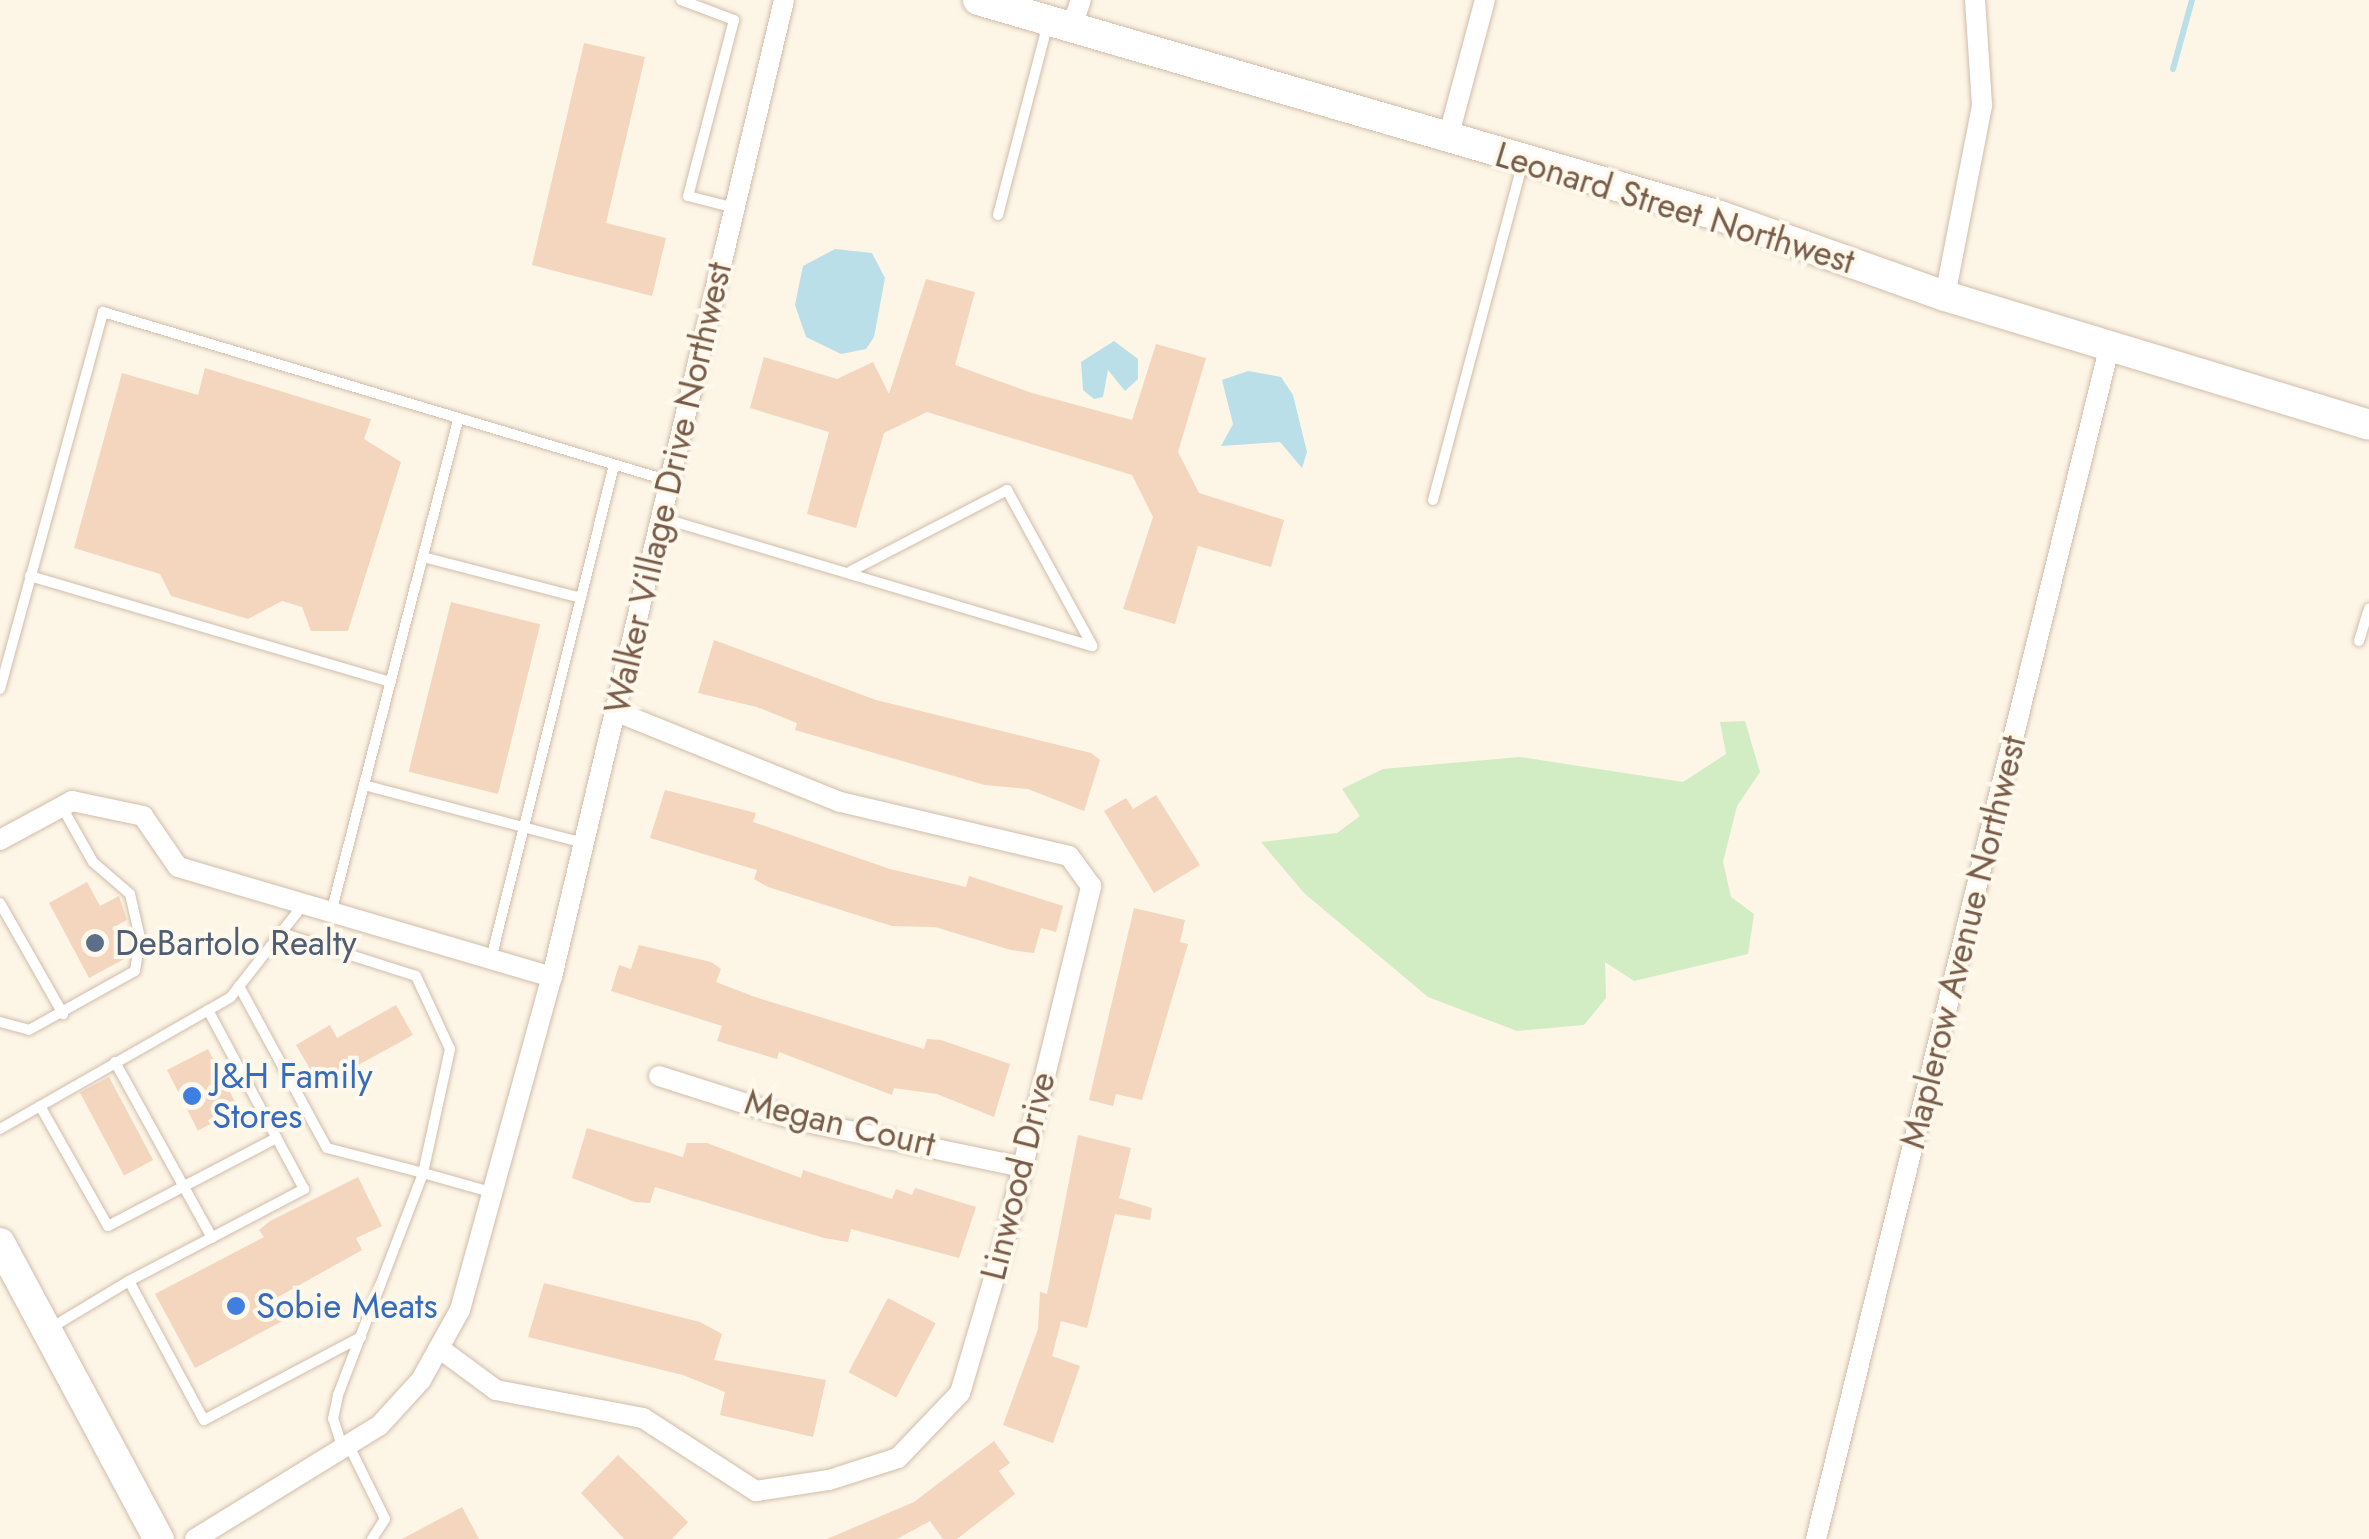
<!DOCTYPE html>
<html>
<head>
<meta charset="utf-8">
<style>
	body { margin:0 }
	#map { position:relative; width:2369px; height:1539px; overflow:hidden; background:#fdf5e6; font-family:Jost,sans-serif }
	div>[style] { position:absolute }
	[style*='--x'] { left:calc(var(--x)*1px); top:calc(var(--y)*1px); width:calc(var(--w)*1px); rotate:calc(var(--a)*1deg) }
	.green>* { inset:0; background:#d2ecc4 }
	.water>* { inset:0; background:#badfe8 }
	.stream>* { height:6px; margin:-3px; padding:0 3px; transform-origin:3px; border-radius:3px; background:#badfe8 }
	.building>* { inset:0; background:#f4d5bd; transform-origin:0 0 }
	.roads { filter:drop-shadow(0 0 2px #d0bdab) drop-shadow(0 0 2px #d0bdab) }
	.service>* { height:10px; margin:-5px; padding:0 5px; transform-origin:5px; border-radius:5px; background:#fff }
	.minor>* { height:20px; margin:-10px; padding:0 10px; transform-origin:10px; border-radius:10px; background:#fff }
	.secondary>* { height:30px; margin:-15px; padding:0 15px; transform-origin:15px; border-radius:15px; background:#fff }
	.dots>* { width:28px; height:28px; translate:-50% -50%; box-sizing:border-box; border:5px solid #fff9ed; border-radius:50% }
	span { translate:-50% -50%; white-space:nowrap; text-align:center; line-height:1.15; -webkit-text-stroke:8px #fff9ed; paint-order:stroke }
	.street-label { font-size:35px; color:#785c49 }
	.service-label { font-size:35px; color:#4e5e75 }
	.left { translate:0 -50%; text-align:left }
	.shop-label { font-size:35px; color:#366cbe }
</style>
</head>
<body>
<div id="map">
	<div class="green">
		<i style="clip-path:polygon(1745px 721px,1760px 772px,1737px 806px,1723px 862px,1731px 897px,1754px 914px,1748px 954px,1634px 981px,1605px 962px,1606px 998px,1584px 1025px,1517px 1031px,1428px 997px,1304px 893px,1261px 842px,1337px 833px,1360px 816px,1342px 789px,1383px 769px,1520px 757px,1683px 782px,1726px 754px,1720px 722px)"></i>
	</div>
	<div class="water">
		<i style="clip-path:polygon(835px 249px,872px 253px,885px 278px,874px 337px,866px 349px,841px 354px,806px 337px,795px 305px,803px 266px)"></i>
		<i style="clip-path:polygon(1114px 341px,1138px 359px,1138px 379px,1125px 391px,1108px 370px,1103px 397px,1094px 399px,1083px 390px,1081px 362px)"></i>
		<i style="clip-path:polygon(1248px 371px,1281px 377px,1293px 395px,1307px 452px,1302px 468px,1280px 442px,1221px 446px,1233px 424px,1222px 380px)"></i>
	</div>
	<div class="stream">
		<i style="--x:2173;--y:69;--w:72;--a:-74.6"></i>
	</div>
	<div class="building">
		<i style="clip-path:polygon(584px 43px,645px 57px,606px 223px,666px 238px,652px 296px,532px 265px)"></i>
		<i style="clip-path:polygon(926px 279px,975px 292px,955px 365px,1032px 393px,1132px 420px,1156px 344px,1206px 358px,1178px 452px,1199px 493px,1284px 520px,1271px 567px,1198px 546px,1175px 624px,1123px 609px,1153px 517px,1132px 475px,927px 412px,884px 433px,856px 528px,807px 514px,829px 432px,750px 408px,764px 357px,837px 379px,873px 362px,889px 394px)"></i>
		<i style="clip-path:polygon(205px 368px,371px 419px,364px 439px,401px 462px,348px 631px,311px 631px,302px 607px,282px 601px,248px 619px,171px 596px,160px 574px,74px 548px,122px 373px,198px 395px)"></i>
		<i style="left:451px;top:602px;width:92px;height:175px;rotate:14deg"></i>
		<i style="clip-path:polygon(714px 640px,876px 700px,1091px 753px,1100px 760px,1084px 811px,1028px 789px,985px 785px,795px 730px,797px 723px,757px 707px,698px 693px)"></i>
		<i style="clip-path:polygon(665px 790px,756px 813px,753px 822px,890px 869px,966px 887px,969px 876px,1063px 906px,1056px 932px,1041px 928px,1034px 953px,1011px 950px,935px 927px,892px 926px,768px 887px,754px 879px,757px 870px,650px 838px)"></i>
		<i style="clip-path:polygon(1156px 795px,1200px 865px,1154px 893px,1104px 811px,1126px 798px,1133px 809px)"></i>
		<i style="clip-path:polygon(87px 882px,100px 906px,119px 896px,127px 920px,112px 928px,128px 957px,89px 978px,49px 903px)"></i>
		<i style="clip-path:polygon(1134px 908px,1185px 920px,1180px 942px,1188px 944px,1142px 1100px,1116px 1094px,1113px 1106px,1089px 1100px)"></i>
		<i style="clip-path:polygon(639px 945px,711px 962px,721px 969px,716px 982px,755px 997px,924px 1049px,927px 1039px,941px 1040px,1010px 1064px,994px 1117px,937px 1094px,894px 1088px,892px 1095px,779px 1052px,777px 1059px,717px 1041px,722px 1026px,611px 991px,619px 965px,631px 969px)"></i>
		<i style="clip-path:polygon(396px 1005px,413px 1035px,320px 1086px,296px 1045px,330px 1025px,337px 1038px)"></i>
		<i style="left:208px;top:1049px;width:68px;height:46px;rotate:63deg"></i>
		<i style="left:109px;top:1077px;width:94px;height:33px;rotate:62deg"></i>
		<i style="clip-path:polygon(587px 1128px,683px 1157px,687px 1143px,707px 1143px,801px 1178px,803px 1170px,892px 1199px,896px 1189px,912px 1195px,915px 1188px,976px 1207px,959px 1258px,851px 1229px,848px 1242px,824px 1238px,655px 1187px,650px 1203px,635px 1202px,572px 1178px)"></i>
		<i style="clip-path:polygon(1078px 1135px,1131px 1148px,1119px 1198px,1152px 1208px,1150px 1220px,1115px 1214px,1087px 1328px,1061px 1321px,1052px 1356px,1080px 1366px,1053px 1443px,1003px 1425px,1038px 1329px,1040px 1292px,1047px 1294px)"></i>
		<i style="clip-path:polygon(358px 1177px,382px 1226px,356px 1238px,362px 1250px,278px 1297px,290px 1317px,195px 1368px,155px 1294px,264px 1237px,259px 1230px,270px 1221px)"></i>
		<i style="clip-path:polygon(544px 1283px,700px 1322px,722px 1334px,714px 1360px,826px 1380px,813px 1437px,720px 1415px,725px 1392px,683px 1375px,528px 1337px)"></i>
		<i style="left:888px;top:1298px;width:54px;height:84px;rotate:28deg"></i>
		<i style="clip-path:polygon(994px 1441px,1010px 1463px,999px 1471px,1015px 1494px,957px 1539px,943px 1539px,930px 1521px,897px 1539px,827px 1539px,914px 1502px)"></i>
		<i style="clip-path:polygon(618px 1455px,688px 1522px,672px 1539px,624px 1539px,581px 1493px)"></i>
		<i style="clip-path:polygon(462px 1507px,479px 1539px,402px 1539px)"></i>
	</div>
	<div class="roads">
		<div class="service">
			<i style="--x:681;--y:0;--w:57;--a:20.7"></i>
			<i style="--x:734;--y:20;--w:182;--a:104.6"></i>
			<i style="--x:688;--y:196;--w:49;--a:14.3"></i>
			<i style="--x:998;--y:215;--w:198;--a:-75.4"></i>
			<i style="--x:1433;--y:500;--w:351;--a:-75.1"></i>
			<i style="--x:662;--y:518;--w:449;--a:16.6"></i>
			<i style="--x:423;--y:557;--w:163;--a:14.5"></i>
			<i style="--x:851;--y:571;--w:176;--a:-27.4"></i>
			<i style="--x:1007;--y:490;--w:177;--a:61.3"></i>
			<i style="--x:30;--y:576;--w:376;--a:16.4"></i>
			<i style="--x:2359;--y:641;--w:34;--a:-73"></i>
			<i style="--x:0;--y:689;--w:391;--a:-74.7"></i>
			<i style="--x:103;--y:312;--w:592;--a:16.6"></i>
			<i style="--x:364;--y:785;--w:228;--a:14.8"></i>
			<i style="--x:0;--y:903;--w:128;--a:60.4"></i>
			<i style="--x:331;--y:913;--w:509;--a:-75.55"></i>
			<i style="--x:491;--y:959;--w:509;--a:-76.02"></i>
			<i style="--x:239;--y:986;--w:184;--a:61.5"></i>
			<i style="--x:327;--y:1148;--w:99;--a:14.6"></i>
			<i style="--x:423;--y:1173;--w:127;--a:-77.7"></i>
			<i style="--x:450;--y:1049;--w:81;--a:-115"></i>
			<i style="--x:416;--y:976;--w:142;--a:-162.3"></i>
			<i style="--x:0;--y:1022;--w:30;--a:15"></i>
			<i style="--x:29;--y:1030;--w:121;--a:-29.1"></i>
			<i style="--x:135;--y:971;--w:33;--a:-81"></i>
			<i style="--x:140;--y:938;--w:45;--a:-102.8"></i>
			<i style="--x:130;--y:894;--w:49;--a:-139.1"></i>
			<i style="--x:93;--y:862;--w:63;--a:-119.4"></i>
			<i style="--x:115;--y:1062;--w:201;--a:61.1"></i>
			<i style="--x:40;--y:1106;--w:138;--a:60.5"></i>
			<i style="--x:108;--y:1226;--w:190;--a:-27.6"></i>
			<i style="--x:0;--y:1129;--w:265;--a:-29.7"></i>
			<i style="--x:230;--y:998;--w:118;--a:-51.9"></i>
			<i style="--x:129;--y:1281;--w:198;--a:-27.7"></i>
			<i style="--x:304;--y:1189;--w:203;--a:-118.2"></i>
			<i style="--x:49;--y:1329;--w:93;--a:-31"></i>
			<i style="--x:129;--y:1281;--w:158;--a:61.7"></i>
			<i style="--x:204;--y:1420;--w:178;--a:-27.9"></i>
			<i style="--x:349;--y:1446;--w:81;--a:63.7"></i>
			<i style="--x:385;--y:1519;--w:24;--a:123"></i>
			<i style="--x:343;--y:1449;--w:32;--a:-108"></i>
			<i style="--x:333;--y:1419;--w:25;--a:-78"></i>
			<i style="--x:338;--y:1395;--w:238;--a:-69"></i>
			<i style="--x:423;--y:1173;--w:74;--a:15.7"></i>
		</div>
		<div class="minor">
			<i style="--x:1071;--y:30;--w:32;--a:-72"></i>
			<i style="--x:1448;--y:138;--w:143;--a:-75"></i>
			<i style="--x:1945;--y:296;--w:195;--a:-79"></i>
			<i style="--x:1982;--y:105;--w:105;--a:-93.8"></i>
			<i style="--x:0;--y:840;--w:82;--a:-28.4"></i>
			<i style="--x:72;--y:801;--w:73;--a:11.9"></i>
			<i style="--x:143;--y:816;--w:62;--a:55.5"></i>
			<i style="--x:178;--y:867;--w:390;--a:16.4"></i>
			<i style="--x:659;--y:1076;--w:145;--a:17.7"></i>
			<i style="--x:797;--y:1120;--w:230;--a:11.8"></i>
			<i style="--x:439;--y:1348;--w:71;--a:36.4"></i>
			<i style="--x:496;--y:1390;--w:150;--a:10.8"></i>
			<i style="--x:643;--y:1418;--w:135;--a:32.9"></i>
			<i style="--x:756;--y:1491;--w:74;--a:-8.6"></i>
			<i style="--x:829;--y:1480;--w:72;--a:-17.7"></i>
			<i style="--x:898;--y:1458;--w:90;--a:-46.4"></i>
			<i style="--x:960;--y:1393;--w:151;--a:-73.5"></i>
			<i style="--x:1003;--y:1248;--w:373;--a:-76.3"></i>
			<i style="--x:1091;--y:886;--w:37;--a:-126"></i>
			<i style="--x:1069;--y:856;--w:235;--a:-166.7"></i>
			<i style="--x:840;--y:802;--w:243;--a:-158"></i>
			<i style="--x:195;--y:1539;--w:216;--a:-31.6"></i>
			<i style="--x:379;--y:1426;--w:62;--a:-47.6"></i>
			<i style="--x:421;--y:1380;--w:80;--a:-60.9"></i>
			<i style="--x:460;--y:1310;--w:345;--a:-74.6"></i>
			<i style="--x:552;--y:977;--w:1004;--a:-76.64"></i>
			<i style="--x:1816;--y:1539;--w:1230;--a:-76.17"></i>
		</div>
		<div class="secondary">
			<i style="--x:978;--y:0;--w:773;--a:16.23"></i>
			<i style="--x:1720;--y:216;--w:239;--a:19.6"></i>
			<i style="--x:1945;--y:296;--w:443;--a:16.9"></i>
			<i style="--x:0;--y:1243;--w:336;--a:61.8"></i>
		</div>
	</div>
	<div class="dots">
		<i style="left:95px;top:943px;background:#5c6f8a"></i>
		<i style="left:192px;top:1096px;background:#3f7fe0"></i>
		<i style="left:236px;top:1306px;background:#3f7fe0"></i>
	</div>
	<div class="street-label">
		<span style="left:1675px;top:208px;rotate:17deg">Leonard Street Northwest</span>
		<span style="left:668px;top:488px;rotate:-77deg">Walker Village Drive Northwest</span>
		<span style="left:1963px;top:942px;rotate:-76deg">Maplerow Avenue Northwest</span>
		<span style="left:840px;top:1123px;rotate:13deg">Megan Court</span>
		<span style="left:1018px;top:1176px;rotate:-76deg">Linwood Drive</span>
	</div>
	<div class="service-label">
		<span class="left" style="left:115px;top:943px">DeBartolo Realty</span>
	</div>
	<div class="shop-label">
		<span class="left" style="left:212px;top:1096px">J&amp;H Family<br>Stores</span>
		<span class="left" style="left:256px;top:1306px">Sobie Meats</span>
	</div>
</div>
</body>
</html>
